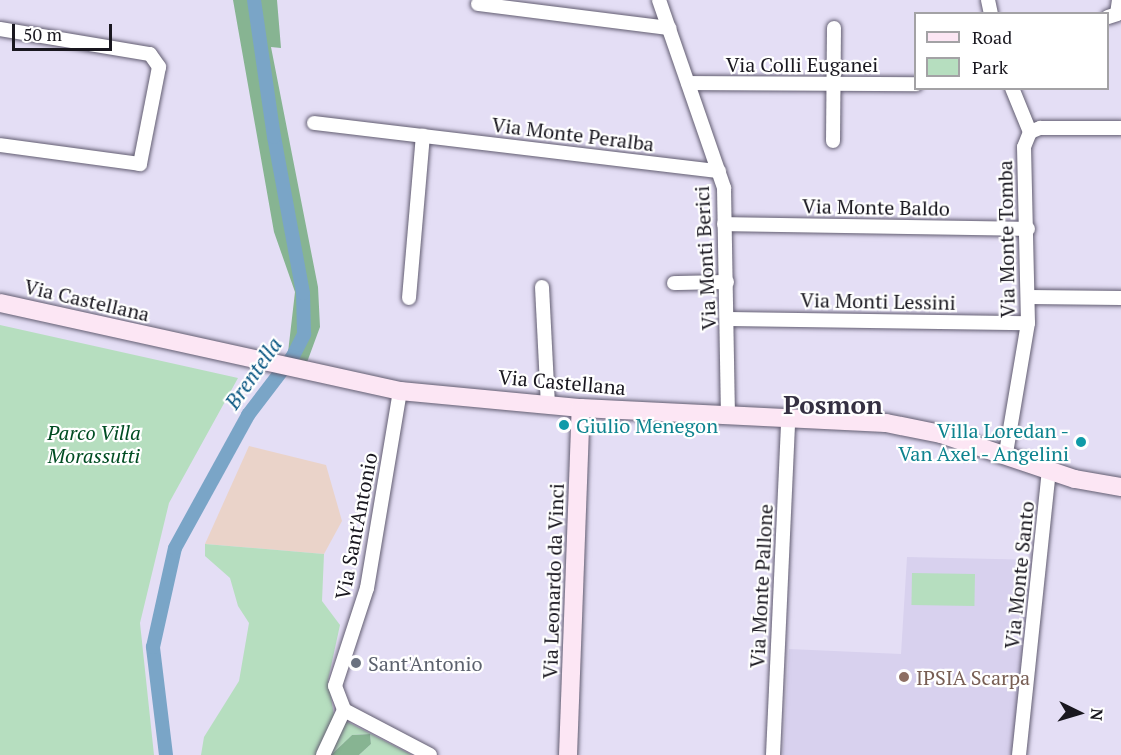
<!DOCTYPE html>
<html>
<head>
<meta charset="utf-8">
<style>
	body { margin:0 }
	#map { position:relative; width:1121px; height:755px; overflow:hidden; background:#e4def5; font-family:"PT Serif",serif }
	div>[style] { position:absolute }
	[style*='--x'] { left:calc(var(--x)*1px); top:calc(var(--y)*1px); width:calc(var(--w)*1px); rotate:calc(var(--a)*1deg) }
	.built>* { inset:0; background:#d8d1ee }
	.industrial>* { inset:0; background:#ead3c9 }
	.green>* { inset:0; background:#b6debf; transform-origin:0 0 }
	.forest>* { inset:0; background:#87b492 }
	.canal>* { height:14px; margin:-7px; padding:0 7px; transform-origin:7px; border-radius:7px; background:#7aa5c7 }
	.roads { filter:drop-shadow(0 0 2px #625d71) drop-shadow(0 0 2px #625d71) }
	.street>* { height:14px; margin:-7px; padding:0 7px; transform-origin:7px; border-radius:7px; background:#fff }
	.secondary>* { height:18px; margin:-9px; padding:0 9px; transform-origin:9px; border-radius:9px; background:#fce6f4 }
	.dots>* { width:16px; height:16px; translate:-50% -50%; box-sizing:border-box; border:3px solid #fff; border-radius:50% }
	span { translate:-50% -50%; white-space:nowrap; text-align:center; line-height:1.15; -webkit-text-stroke:4.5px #fff; paint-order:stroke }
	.street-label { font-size:20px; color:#19171f }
	.culture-label { font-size:20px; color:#0d838f }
	.left { translate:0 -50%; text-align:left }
	.right { translate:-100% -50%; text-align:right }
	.park-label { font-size:20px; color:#004c22; font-style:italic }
	.worship-label { font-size:20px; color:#5b616d }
	.education-label { font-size:20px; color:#785e54 }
	.water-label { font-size:21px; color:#065480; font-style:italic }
	.district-label { font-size:26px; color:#353042; font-weight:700 }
	.legend { position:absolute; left:914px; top:12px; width:195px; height:78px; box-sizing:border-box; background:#fff; border:2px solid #a3a2a5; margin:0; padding:8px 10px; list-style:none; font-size:18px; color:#19171f }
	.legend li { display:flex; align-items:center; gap:12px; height:30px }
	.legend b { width:30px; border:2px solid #a3a2a5 }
	.north { position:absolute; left:1049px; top:683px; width:60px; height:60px; -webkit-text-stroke:4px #fff; paint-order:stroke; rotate:95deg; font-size:16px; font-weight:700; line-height:24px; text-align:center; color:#19171f }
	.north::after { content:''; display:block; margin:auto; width:21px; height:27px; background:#19171f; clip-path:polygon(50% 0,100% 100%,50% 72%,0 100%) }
	.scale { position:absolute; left:12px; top:24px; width:100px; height:27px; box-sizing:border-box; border:3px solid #19171f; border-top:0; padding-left:8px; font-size:18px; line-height:21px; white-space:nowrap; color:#19171f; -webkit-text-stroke:4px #fff; paint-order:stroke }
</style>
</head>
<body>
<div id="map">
	<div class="built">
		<i style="clip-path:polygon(907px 557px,1034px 560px,1012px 755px,783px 755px,789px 649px,901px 654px)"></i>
	</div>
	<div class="industrial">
		<i style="clip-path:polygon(249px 446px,326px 465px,342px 521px,324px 554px,205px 544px)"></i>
	</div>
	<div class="green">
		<i style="clip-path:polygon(0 325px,238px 378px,169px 503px,140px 623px,154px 755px,0 755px)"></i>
		<i style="clip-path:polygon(205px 544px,324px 554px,322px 601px,340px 625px,328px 680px,334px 715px,412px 755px,359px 755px,371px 744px,370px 734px,352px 735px,331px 755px,201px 755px,204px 737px,239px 681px,249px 623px,238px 606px,230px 578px,205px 556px)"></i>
		<i style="left:912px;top:573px;width:63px;height:32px;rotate:1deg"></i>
	</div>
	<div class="forest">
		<i style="clip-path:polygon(233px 0,277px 0,281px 48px,271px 47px,318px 287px,320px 327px,306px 365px,287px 361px,295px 292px,274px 232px)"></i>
		<i style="clip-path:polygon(370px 734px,371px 744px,359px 755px,331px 755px,352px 735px)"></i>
	</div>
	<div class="canal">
		<i style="--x:166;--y:755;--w:109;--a:-96.9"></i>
		<i style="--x:153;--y:647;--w:101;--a:-77.5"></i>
		<i style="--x:175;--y:548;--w:152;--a:-61.2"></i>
		<i style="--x:248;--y:415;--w:74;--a:-52.7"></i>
		<i style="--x:293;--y:356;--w:25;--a:-63"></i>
		<i style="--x:304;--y:334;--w:41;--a:-91.4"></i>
		<i style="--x:303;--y:293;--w:159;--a:-100.5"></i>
		<i style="--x:274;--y:137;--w:138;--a:-98.3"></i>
	</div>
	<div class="roads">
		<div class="street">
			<i style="--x:659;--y:0;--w:199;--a:70.9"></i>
			<i style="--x:724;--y:188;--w:228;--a:89"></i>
			<i style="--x:988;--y:0;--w:14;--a:78"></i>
			<i style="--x:478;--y:4;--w:193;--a:7.2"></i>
			<i style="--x:1108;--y:17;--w:9;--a:-18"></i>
			<i style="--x:1117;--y:14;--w:14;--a:-82"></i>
			<i style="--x:0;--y:29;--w:152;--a:9.5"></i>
			<i style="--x:150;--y:54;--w:16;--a:55"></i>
			<i style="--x:159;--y:67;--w:99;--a:101.1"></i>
			<i style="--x:140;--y:164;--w:141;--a:-172.3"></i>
			<i style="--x:688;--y:83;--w:228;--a:0.3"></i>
			<i style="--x:1012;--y:88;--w:48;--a:67.8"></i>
			<i style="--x:314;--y:123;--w:408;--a:6.8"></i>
			<i style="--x:1030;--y:132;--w:11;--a:-22"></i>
			<i style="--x:1040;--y:128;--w:81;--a:0"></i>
			<i style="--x:833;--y:141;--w:113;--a:-89.5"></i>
			<i style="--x:724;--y:224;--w:304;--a:0.9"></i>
			<i style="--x:674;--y:283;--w:53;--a:-1.1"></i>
			<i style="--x:542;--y:287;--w:118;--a:87.1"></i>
			<i style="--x:1029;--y:297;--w:92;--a:0.6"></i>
			<i style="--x:409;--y:298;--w:163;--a:-85.1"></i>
			<i style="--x:728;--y:319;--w:300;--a:0.8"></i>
			<i style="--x:400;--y:391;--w:200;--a:99.5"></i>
			<i style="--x:367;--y:588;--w:103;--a:108.1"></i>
			<i style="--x:335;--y:686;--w:26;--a:69"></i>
			<i style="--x:344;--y:710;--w:97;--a:27.6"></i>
			<i style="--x:1006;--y:453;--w:132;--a:-80.4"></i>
			<i style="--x:1028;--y:323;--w:176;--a:-91.3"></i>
			<i style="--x:1024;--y:147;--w:16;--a:-68"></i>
			<i style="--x:323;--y:755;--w:50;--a:-65"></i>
			<i style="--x:773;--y:755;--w:336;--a:-87.4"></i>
			<i style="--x:1019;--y:755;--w:287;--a:-84"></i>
		</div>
		<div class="secondary">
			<i style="--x:0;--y:303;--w:410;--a:12.4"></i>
			<i style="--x:400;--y:391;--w:182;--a:5.4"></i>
			<i style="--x:581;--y:408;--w:305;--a:2.8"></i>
			<i style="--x:886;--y:423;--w:56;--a:11.3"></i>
			<i style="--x:941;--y:434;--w:141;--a:18.6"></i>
			<i style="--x:1075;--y:479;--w:47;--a:9.9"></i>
			<i style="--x:568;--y:755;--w:347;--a:-87.9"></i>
		</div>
	</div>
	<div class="dots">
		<i style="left:564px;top:425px;background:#0f9aa8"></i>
		<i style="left:1081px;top:442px;background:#0f9aa8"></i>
		<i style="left:356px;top:663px;background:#6b7280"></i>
		<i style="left:904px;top:677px;background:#8d6e63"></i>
	</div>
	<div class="street-label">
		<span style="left:802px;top:64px">Via Colli Euganei</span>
		<span style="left:573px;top:134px;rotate:7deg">Via Monte Peralba</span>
		<span style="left:876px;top:207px;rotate:1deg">Via Monte Baldo</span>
		<span style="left:1006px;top:239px;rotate:-91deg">Via Monte Tomba</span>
		<span style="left:705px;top:258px;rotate:-93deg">Via Monti Berici</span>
		<span style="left:87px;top:300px;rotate:13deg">Via Castellana</span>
		<span style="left:878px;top:301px;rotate:1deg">Via Monti Lessini</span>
		<span style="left:562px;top:382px;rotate:5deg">Via Castellana</span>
		<span style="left:356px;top:526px;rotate:-79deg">Via Sant'Antonio</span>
		<span style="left:1019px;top:575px;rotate:-84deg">Via Monte Santo</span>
		<span style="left:553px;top:581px;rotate:-88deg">Via Leonardo da Vinci</span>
		<span style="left:761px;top:586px;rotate:-87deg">Via Monte Pallone</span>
	</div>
	<div class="culture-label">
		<span class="left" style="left:576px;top:425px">Giulio Menegon</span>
		<span class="right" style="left:1069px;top:442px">Villa Loredan -<br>Van Axel - Angelini</span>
	</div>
	<div class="park-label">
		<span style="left:94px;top:444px">Parco Villa<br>Morassutti</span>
	</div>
	<div class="worship-label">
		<span class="left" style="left:368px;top:663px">Sant'Antonio</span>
	</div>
	<div class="education-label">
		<span class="left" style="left:916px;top:677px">IPSIA Scarpa</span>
	</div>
	<div class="water-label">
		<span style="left:253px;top:373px;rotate:-55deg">Brentella</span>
	</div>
	<div class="district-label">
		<span style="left:833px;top:405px">Posmon</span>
	</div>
	<ul class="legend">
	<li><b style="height:8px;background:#fce6f4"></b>Road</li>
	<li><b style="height:16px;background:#b6debf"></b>Park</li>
	</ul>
	<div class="north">N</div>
	<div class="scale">50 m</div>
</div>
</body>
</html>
